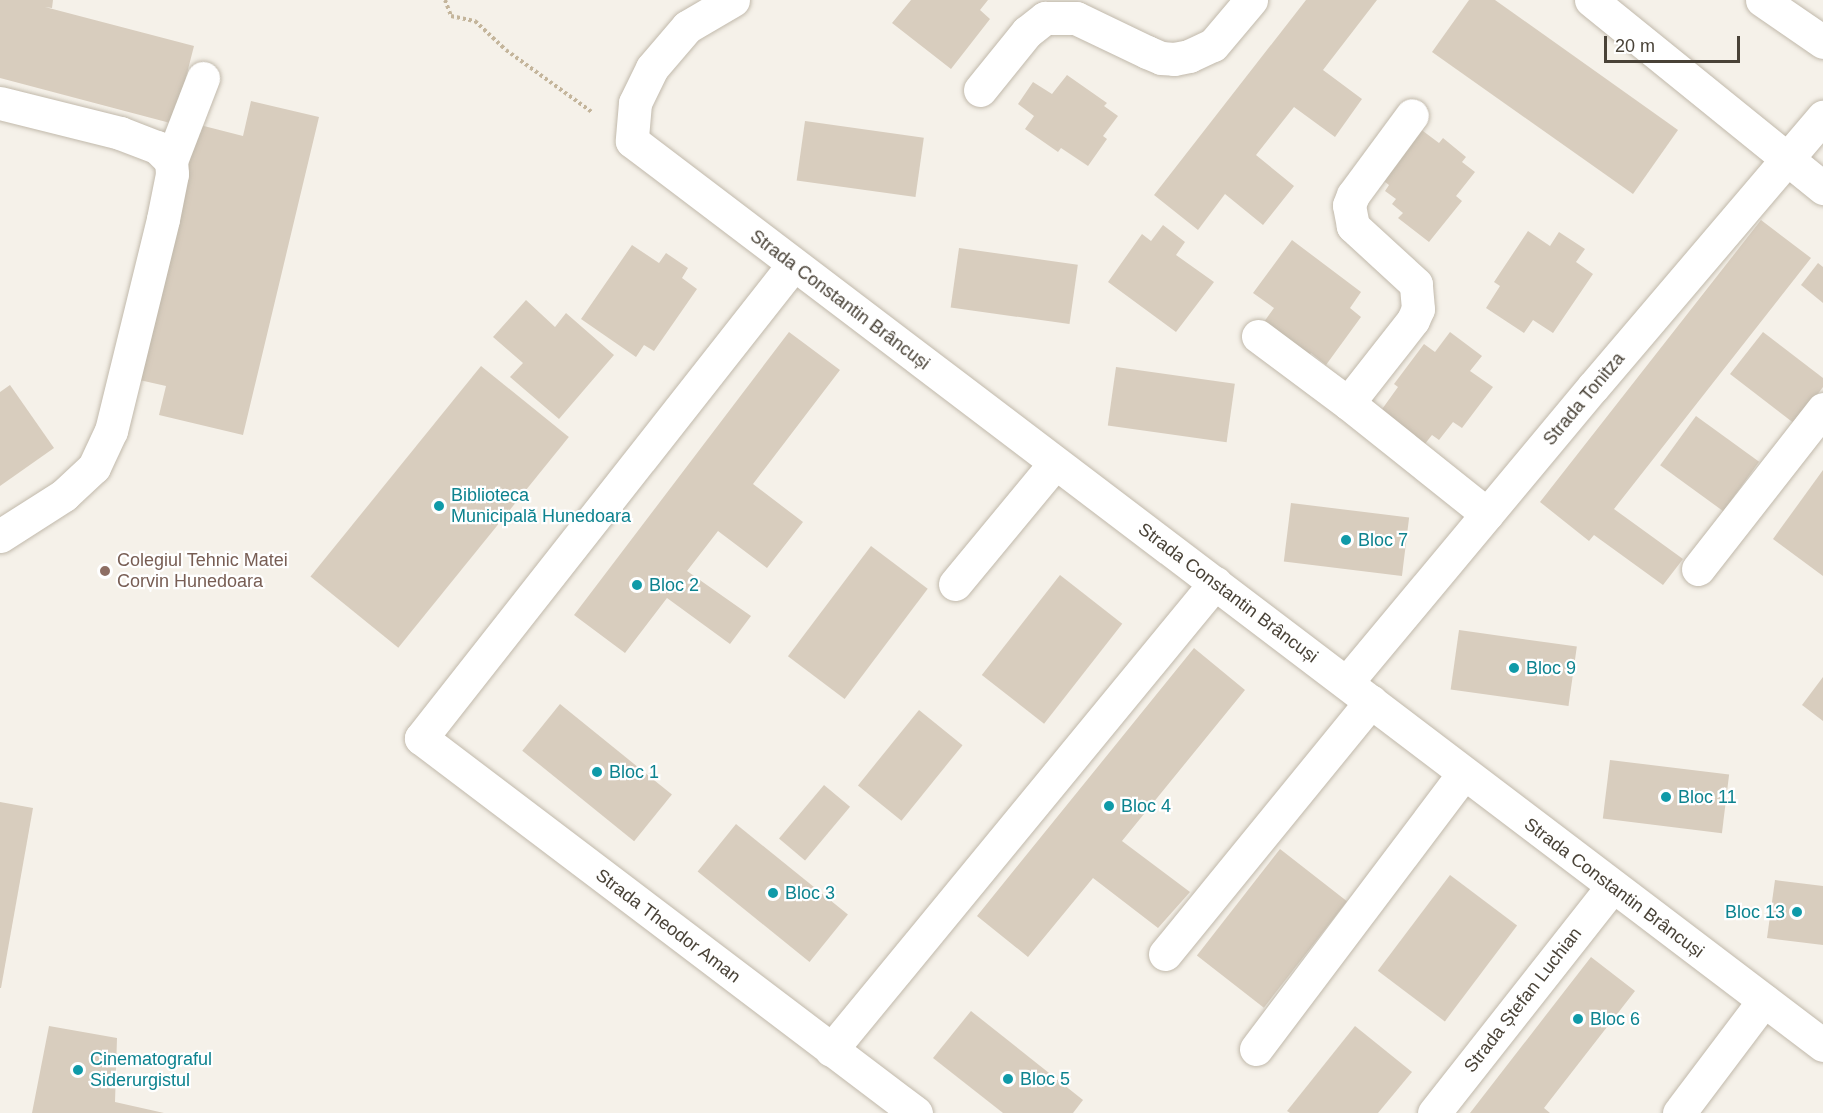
<!DOCTYPE html>
<html>
<head>
<meta charset="utf-8">
<style>
	body { margin:0 }
	#map { position:relative; width:1823px; height:1113px; overflow:hidden; background:#f5f1e9; font-family:Helvetica,sans-serif }
	div>[style] { position:absolute }
	[style*='--x'] { left:calc(var(--x)*1px); top:calc(var(--y)*1px); width:calc(var(--w)*1px); rotate:calc(var(--a)*1deg) }
	.building>* { inset:0; background:#d8cdbe; transform-origin:0 0 }
	.path>* { height:4px; margin-top:-2px; transform-origin:0; background:repeating-linear-gradient(90deg,#c4b59b 0 3px,transparent 0 6px) }
	.roads { filter:drop-shadow(0 0 2px #c1b9ab) drop-shadow(0 0 2px #c1b9ab) }
	.minor>* { height:33px; margin:-16.5px; padding:0 16.5px; transform-origin:16.5px; border-radius:16.5px; background:#fff }
	.dots>* { width:16px; height:16px; translate:-50% -50%; box-sizing:border-box; border:3px solid #fff; border-radius:50% }
	span { translate:-50% -50%; white-space:nowrap; text-align:center; line-height:1.15; -webkit-text-stroke:4.5px #fff; paint-order:stroke }
	.street-label { font-size:18px; color:#494237 }
	.culture-label { font-size:18px; color:#0d838f }
	.left { translate:0 -50%; text-align:left }
	.right { translate:-100% -50%; text-align:right }
	.education-label { font-size:18px; color:#785e54 }
	.scale { position:absolute; left:1604px; top:36px; width:136px; height:27px; box-sizing:border-box; border:3px solid #494237; border-top:0; padding-left:8px; font-size:18px; line-height:21px; white-space:nowrap; color:#494237; -webkit-text-stroke:4px #fff; paint-order:stroke }
</style>
</head>
<body>
<div id="map">
	<div class="building">
		<i style="clip-path:polygon(0 0,53px 0,52px 8px,45px 7px,194px 46px,174px 124px,0 78px)"></i>
		<i style="clip-path:polygon(911px 0,988px 0,980px 10px,990px 19px,951px 69px,892px 23px)"></i>
		<i style="clip-path:polygon(1306px 0,1377px 0,1323px 70px,1362px 99px,1335px 137px,1294px 107px,1271px 136px,1256px 155px,1294px 186px,1263px 225px,1225px 194px,1198px 230px,1154px 195px)"></i>
		<i style="clip-path:polygon(1469px 0,1495px 0,1678px 130px,1633px 194px,1432px 52px)"></i>
		<i style="clip-path:polygon(1067px 75px,1107px 103px,1104px 106px,1118px 116px,1103px 136px,1107px 139px,1088px 166px,1061px 148px,1058px 152px,1025px 129px,1034px 116px,1018px 104px,1033px 82px,1052px 94px)"></i>
		<i style="clip-path:polygon(251px 101px,319px 117px,243px 435px,159px 415px,166px 386px,135px 379px,196px 124px,243px 136px)"></i>
		<i style="left:805px;top:121px;width:120px;height:60px;rotate:8deg"></i>
		<i style="clip-path:polygon(1419px 128px,1439px 143px,1443px 138px,1466px 157px,1462px 162px,1475px 172px,1456px 196px,1462px 201px,1429px 242px,1398px 218px,1403px 213px,1392px 204px,1396px 199px,1385px 191px,1389px 185px,1380px 178px)"></i>
		<i style="clip-path:polygon(1761px 220px,1811px 258px,1614px 509px,1683px 559px,1663px 585px,1594px 535px,1589px 541px,1540px 502px)"></i>
		<i style="clip-path:polygon(1163px 225px,1185px 242px,1176px 255px,1214px 282px,1176px 332px,1108px 282px,1142px 234px,1151px 241px)"></i>
		<i style="clip-path:polygon(1528px 231px,1550px 246px,1559px 232px,1585px 249px,1576px 262px,1593px 274px,1553px 333px,1533px 320px,1524px 333px,1486px 308px,1500px 286px,1494px 282px)"></i>
		<i style="clip-path:polygon(1292px 240px,1361px 292px,1350px 308px,1361px 317px,1326px 365px,1311px 353px,1306px 359px,1261px 326px,1274px 308px,1253px 293px)"></i>
		<i style="clip-path:polygon(632px 245px,659px 263px,666px 253px,688px 268px,682px 278px,697px 289px,654px 351px,644px 345px,636px 357px,581px 319px)"></i>
		<i style="left:959px;top:248px;width:120px;height:60px;rotate:8deg"></i>
		<i style="clip-path:polygon(1818px 263px,1823px 267px,1823px 303px,1801px 285px)"></i>
		<i style="clip-path:polygon(526px 300px,555px 327px,566px 313px,614px 355px,559px 419px,510px 377px,523px 363px,493px 337px)"></i>
		<i style="clip-path:polygon(789px 332px,840px 370px,753px 484px,803px 522px,767px 568px,718px 531px,687px 571px,751px 616px,730px 644px,667px 598px,625px 653px,574px 615px)"></i>
		<i style="clip-path:polygon(1450px 332px,1482px 356px,1470px 371px,1493px 387px,1462px 428px,1453px 422px,1439px 440px,1432px 435px,1424px 445px,1380px 412px,1398px 387px,1394px 384px,1424px 344px,1435px 352px)"></i>
		<i style="clip-path:polygon(1763px 332px,1823px 378px,1823px 387px,1795px 424px,1730px 374px)"></i>
		<i style="left:481px;top:366px;width:113px;height:271px;rotate:39deg"></i>
		<i style="left:1116px;top:367px;width:120px;height:59px;rotate:8deg"></i>
		<i style="clip-path:polygon(10px 385px,54px 448px,0 486px,0 392px)"></i>
		<i style="left:1696px;top:416px;width:78px;height:61px;rotate:36deg"></i>
		<i style="clip-path:polygon(1823px 470px,1823px 576px,1773px 539px)"></i>
		<i style="left:1291px;top:503px;width:119px;height:59px;rotate:7deg"></i>
		<i style="left:871px;top:546px;width:71px;height:138px;rotate:37deg"></i>
		<i style="left:1060px;top:575px;width:79px;height:127px;rotate:38deg"></i>
		<i style="left:1459px;top:630px;width:119px;height:60px;rotate:8deg"></i>
		<i style="clip-path:polygon(1194px 648px,1245px 690px,1122px 841px,1190px 892px,1158px 928px,1093px 878px,1028px 957px,977px 916px)"></i>
		<i style="clip-path:polygon(1823px 677px,1823px 721px,1802px 705px)"></i>
		<i style="left:560px;top:704px;width:144px;height:60px;rotate:39deg"></i>
		<i style="left:919px;top:710px;width:56px;height:97px;rotate:39deg"></i>
		<i style="left:1610px;top:760px;width:120px;height:59px;rotate:7deg"></i>
		<i style="left:824px;top:785px;width:34px;height:70px;rotate:40deg"></i>
		<i style="clip-path:polygon(0 802px,33px 808px,1px 988px,0 988px)"></i>
		<i style="left:736px;top:824px;width:144px;height:61px;rotate:39deg"></i>
		<i style="left:1280px;top:849px;width:85px;height:135px;rotate:38deg"></i>
		<i style="left:1450px;top:875px;width:84px;height:120px;rotate:37deg"></i>
		<i style="clip-path:polygon(1775px 880px,1823px 886px,1823px 945px,1767px 938px)"></i>
		<i style="clip-path:polygon(1591px 957px,1635px 991px,1544px 1108px,1550px 1113px,1470px 1113px)"></i>
		<i style="clip-path:polygon(971px 1011px,1083px 1100px,1073px 1113px,1003px 1113px,933px 1058px)"></i>
		<i style="clip-path:polygon(49px 1026px,117px 1038px,115px 1102px,164px 1113px,32px 1113px)"></i>
		<i style="clip-path:polygon(1355px 1026px,1412px 1072px,1378px 1113px,1290px 1113px,1287px 1111px)"></i>
	</div>
	<div class="path">
		<i style="--x:445;--y:0;--w:17;--a:69"></i>
		<i style="--x:451;--y:16;--w:25;--a:12"></i>
		<i style="--x:475;--y:21;--w:42;--a:43.1"></i>
		<i style="--x:506;--y:50;--w:107;--a:35.9"></i>
	</div>
	<div class="roads">
		<div class="minor">
			<i style="--x:733;--y:0;--w:53;--a:149.6"></i>
			<i style="--x:687;--y:27;--w:54;--a:130.5"></i>
			<i style="--x:652;--y:68;--w:39;--a:116"></i>
			<i style="--x:635;--y:103;--w:38;--a:95"></i>
			<i style="--x:632;--y:141;--w:1495;--a:37.2"></i>
			<i style="--x:1591;--y:0;--w:299;--a:39"></i>
			<i style="--x:1762;--y:0;--w:74;--a:34.5"></i>
			<i style="--x:980;--y:90;--w:75;--a:-51"></i>
			<i style="--x:1027;--y:32;--w:23;--a:-38"></i>
			<i style="--x:1045;--y:18;--w:31;--a:0"></i>
			<i style="--x:1076;--y:18;--w:79;--a:25.6"></i>
			<i style="--x:1147;--y:52;--w:15;--a:23"></i>
			<i style="--x:1161;--y:58;--w:13;--a:4"></i>
			<i style="--x:1174;--y:59;--w:15;--a:-11"></i>
			<i style="--x:1189;--y:56;--w:26;--a:-25"></i>
			<i style="--x:1213;--y:45;--w:59;--a:-49.8"></i>
			<i style="--x:0;--y:103;--w:124;--a:14"></i>
			<i style="--x:120;--y:133;--w:40;--a:21"></i>
			<i style="--x:157;--y:147;--w:20;--a:45"></i>
			<i style="--x:793;--y:265;--w:602;--a:128.18"></i>
			<i style="--x:421;--y:738;--w:621;--a:37.15"></i>
			<i style="--x:1258;--y:336;--w:112;--a:36.7"></i>
			<i style="--x:1348;--y:403;--w:178;--a:38.6"></i>
			<i style="--x:1348;--y:403;--w:105;--a:-51.9"></i>
			<i style="--x:1413;--y:320;--w:12;--a:-66"></i>
			<i style="--x:1418;--y:309;--w:25;--a:-95"></i>
			<i style="--x:1416;--y:284;--w:86;--a:-137.4"></i>
			<i style="--x:1353;--y:226;--w:21;--a:-101"></i>
			<i style="--x:1349;--y:205;--w:11;--a:-68"></i>
			<i style="--x:1353;--y:195;--w:99;--a:-53.6"></i>
			<i style="--x:0;--y:536;--w:76;--a:-32.6"></i>
			<i style="--x:64;--y:495;--w:41;--a:-43"></i>
			<i style="--x:94;--y:467;--w:40;--a:-65"></i>
			<i style="--x:111;--y:431;--w:218;--a:-76.2"></i>
			<i style="--x:163;--y:219;--w:46;--a:-78.7"></i>
			<i style="--x:172;--y:174;--w:13;--a:-94"></i>
			<i style="--x:171;--y:161;--w:89;--a:-68.9"></i>
			<i style="--x:1698;--y:569;--w:203;--a:-52"></i>
			<i style="--x:955;--y:584;--w:157;--a:-50.4"></i>
			<i style="--x:1347;--y:682;--w:384;--a:-50.2"></i>
			<i style="--x:1593;--y:387;--w:355;--a:-49.6"></i>
			<i style="--x:1165;--y:954;--w:326;--a:-50.8"></i>
			<i style="--x:1256;--y:1049;--w:344;--a:-53"></i>
			<i style="--x:831;--y:1050;--w:605;--a:-50.57"></i>
			<i style="--x:1434;--y:1113;--w:288;--a:-51.8"></i>
			<i style="--x:1679;--y:1113;--w:141;--a:-53"></i>
		</div>
	</div>
	<div class="dots">
		<i style="left:439px;top:506px;background:#0f9aa8"></i>
		<i style="left:1346px;top:540px;background:#0f9aa8"></i>
		<i style="left:105px;top:571px;background:#8d6e63"></i>
		<i style="left:637px;top:585px;background:#0f9aa8"></i>
		<i style="left:1514px;top:668px;background:#0f9aa8"></i>
		<i style="left:597px;top:772px;background:#0f9aa8"></i>
		<i style="left:1666px;top:797px;background:#0f9aa8"></i>
		<i style="left:1109px;top:806px;background:#0f9aa8"></i>
		<i style="left:773px;top:893px;background:#0f9aa8"></i>
		<i style="left:1797px;top:912px;background:#0f9aa8"></i>
		<i style="left:1578px;top:1019px;background:#0f9aa8"></i>
		<i style="left:78px;top:1070px;background:#0f9aa8"></i>
		<i style="left:1008px;top:1079px;background:#0f9aa8"></i>
	</div>
	<div class="street-label">
		<span style="left:840px;top:300px;rotate:37deg">Strada Constantin Brâncuși</span>
		<span style="left:1584px;top:399px;rotate:-50deg">Strada Tonitza</span>
		<span style="left:1228px;top:593px;rotate:37deg">Strada Constantin Brâncuși</span>
		<span style="left:1614px;top:888px;rotate:37deg">Strada Constantin Brâncuși</span>
		<span style="left:668px;top:926px;rotate:37deg">Strada Theodor Aman</span>
		<span style="left:1523px;top:1000px;rotate:-52deg">Strada Ștefan Luchian</span>
	</div>
	<div class="culture-label">
		<span class="left" style="left:451px;top:506px">Biblioteca<br>Municipală Hunedoara</span>
		<span class="left" style="left:1358px;top:540px">Bloc 7</span>
		<span class="left" style="left:649px;top:585px">Bloc 2</span>
		<span class="left" style="left:1526px;top:668px">Bloc 9</span>
		<span class="left" style="left:609px;top:772px">Bloc 1</span>
		<span class="left" style="left:1678px;top:797px">Bloc 11</span>
		<span class="left" style="left:1121px;top:806px">Bloc 4</span>
		<span class="left" style="left:785px;top:893px">Bloc 3</span>
		<span class="right" style="left:1785px;top:912px">Bloc 13</span>
		<span class="left" style="left:1590px;top:1019px">Bloc 6</span>
		<span class="left" style="left:90px;top:1070px">Cinematograful<br>Siderurgistul</span>
		<span class="left" style="left:1020px;top:1079px">Bloc 5</span>
	</div>
	<div class="education-label">
		<span class="left" style="left:117px;top:571px">Colegiul Tehnic Matei<br>Corvin Hunedoara</span>
	</div>
	<div class="scale">20 m</div>
</div>
</body>
</html>
